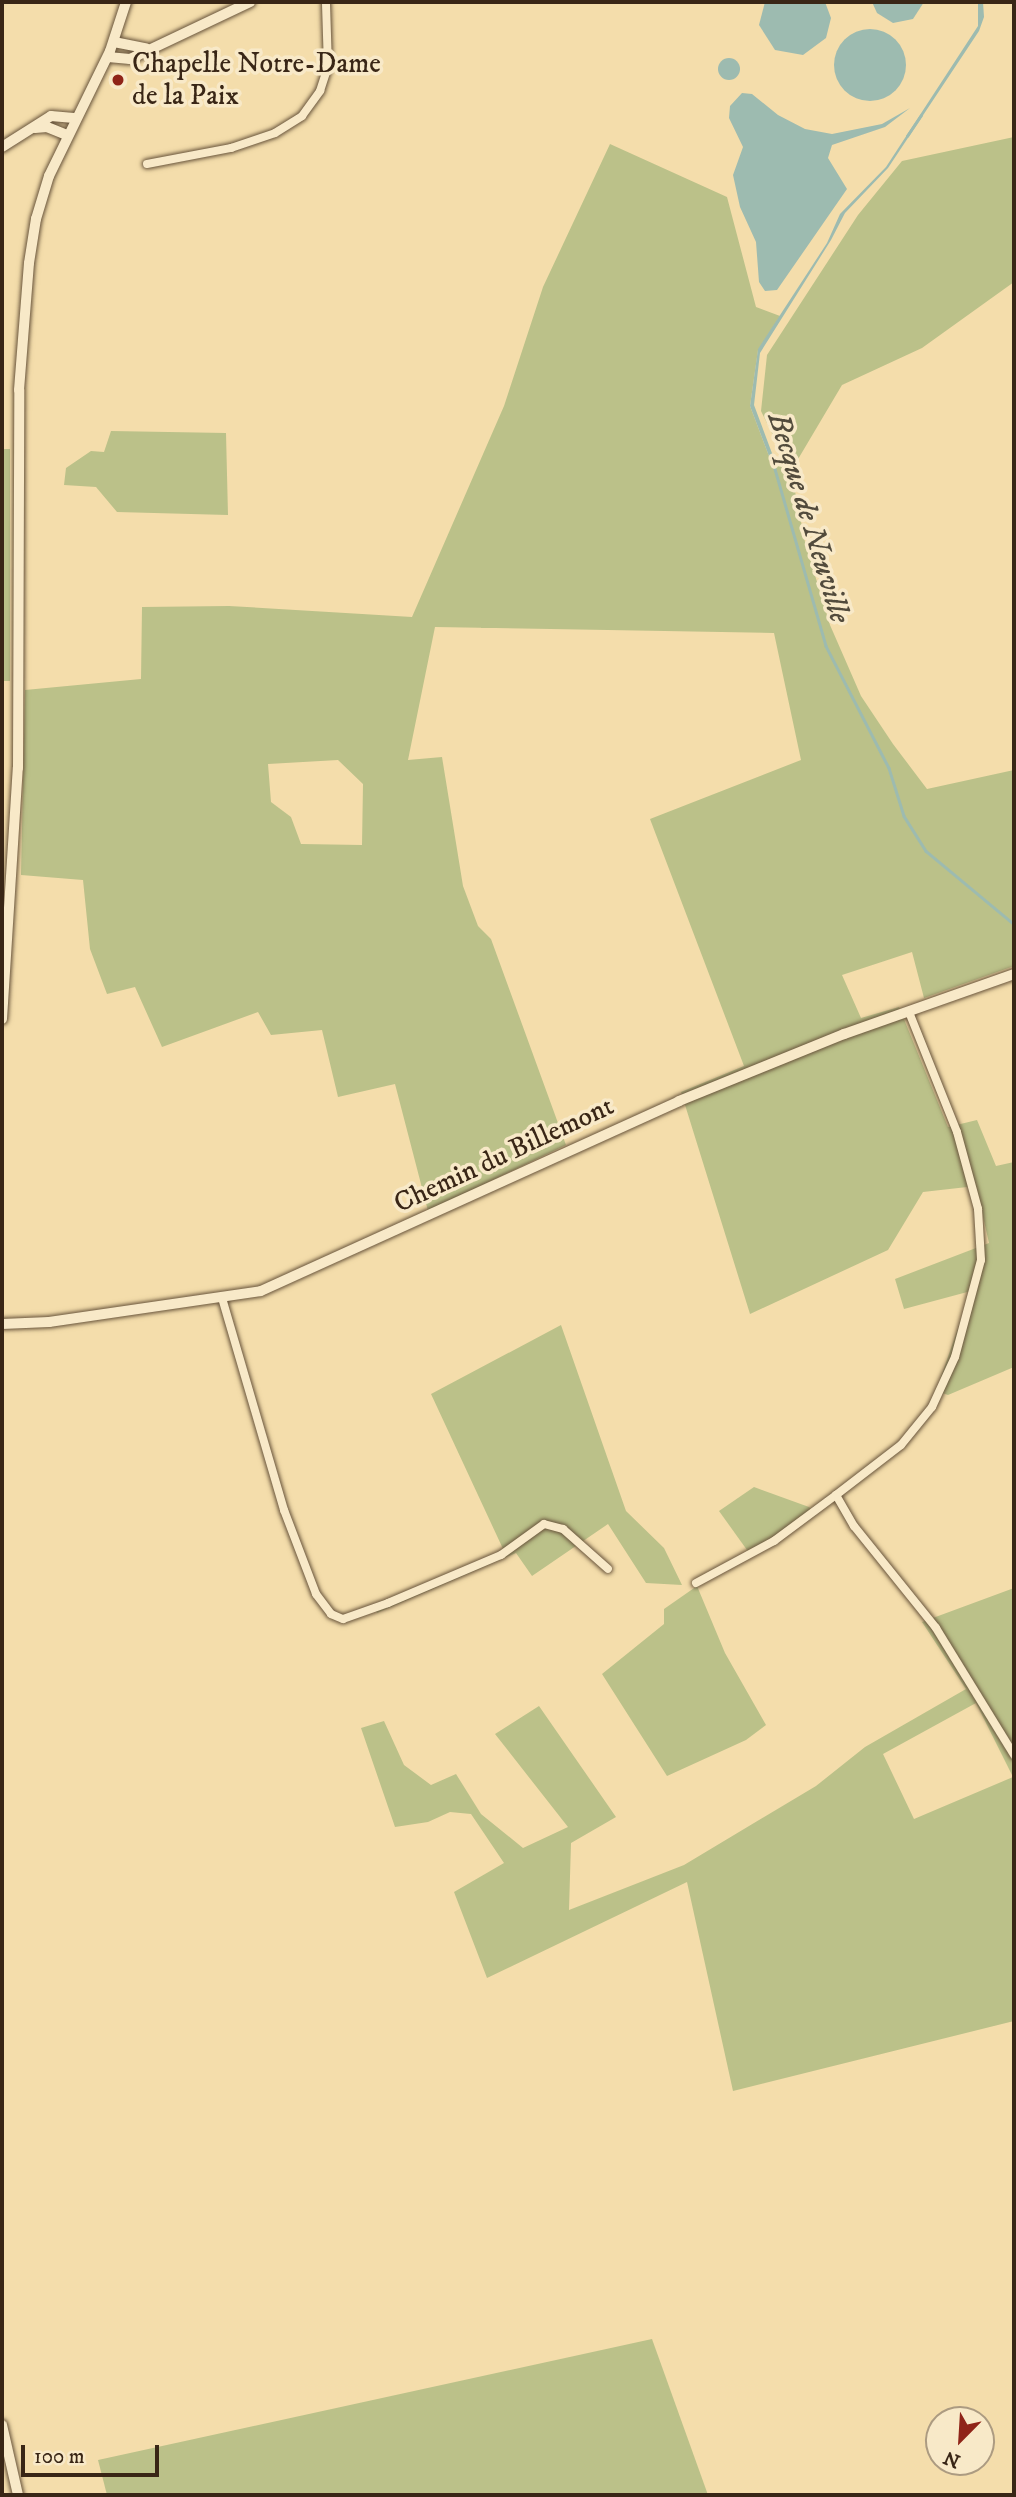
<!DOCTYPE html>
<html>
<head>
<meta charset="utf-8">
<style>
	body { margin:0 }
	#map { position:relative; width:1016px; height:2497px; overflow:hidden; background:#f4ddab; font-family:"IM FELL DW Pica",serif }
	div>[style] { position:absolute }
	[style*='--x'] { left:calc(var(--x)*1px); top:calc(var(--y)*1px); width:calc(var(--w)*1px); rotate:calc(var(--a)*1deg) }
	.green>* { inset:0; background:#bbc189; transform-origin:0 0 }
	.water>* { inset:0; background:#9dbbb0 }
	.round { border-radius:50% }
	.stream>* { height:2.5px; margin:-1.25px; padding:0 1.25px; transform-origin:1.25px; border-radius:1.25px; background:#9dbbb0 }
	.roads { filter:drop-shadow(0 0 2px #68543b) drop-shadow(0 0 2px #68543b) }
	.street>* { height:8px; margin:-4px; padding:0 4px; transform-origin:4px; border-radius:4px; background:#f8e9c8 }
	.secondary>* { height:10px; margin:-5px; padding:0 5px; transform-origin:5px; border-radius:5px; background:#f8e9c8 }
	.dots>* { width:19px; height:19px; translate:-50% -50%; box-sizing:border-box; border:4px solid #f8e9c8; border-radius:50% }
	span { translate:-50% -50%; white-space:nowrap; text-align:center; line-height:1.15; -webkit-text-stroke:7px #f8e9c8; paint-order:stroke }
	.poi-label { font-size:28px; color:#392616 }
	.left { translate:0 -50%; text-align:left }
	.street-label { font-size:28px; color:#392616 }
	.water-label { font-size:30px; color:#524b3c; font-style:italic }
	.frame { position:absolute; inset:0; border:4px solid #392616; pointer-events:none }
	.north { position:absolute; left:925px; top:2406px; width:70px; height:70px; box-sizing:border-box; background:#f8e9c8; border:2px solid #ac9b81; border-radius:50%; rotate:204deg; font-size:19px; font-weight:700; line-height:28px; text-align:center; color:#392616 }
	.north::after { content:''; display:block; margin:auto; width:24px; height:32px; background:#8f2418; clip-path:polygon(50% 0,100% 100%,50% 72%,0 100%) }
	.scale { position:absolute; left:21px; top:2445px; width:138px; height:32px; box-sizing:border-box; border:4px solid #392616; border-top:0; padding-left:9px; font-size:21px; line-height:24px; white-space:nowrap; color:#392616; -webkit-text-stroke:5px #f8e9c8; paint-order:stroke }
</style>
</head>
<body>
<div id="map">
	<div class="green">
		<i style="clip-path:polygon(evenodd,1014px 137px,1014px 282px,922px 348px,842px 385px,791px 471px,805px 542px,830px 625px,861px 696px,893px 744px,927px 789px,1014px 770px,1014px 966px,924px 998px,912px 952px,842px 975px,861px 1018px,899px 1007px,948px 1127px,977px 1120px,996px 1166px,1014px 1162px,1014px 1367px,948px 1395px,936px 1391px,971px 1291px,904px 1309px,895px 1279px,989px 1243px,976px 1186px,923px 1192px,888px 1250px,750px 1314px,681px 1092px,744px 1066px,650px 819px,801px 760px,774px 633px,435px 627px,408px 760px,442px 757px,463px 886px,478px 926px,491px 939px,566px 1145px,428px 1211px,395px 1084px,338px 1097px,322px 1030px,271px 1035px,258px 1012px,162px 1047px,135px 987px,107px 994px,90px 949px,83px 880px,21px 875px,25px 690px,141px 679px,142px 607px,229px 606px,412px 617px,504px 406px,543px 287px,610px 144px,727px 197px,756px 307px,780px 316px,758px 350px,750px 406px,772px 464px,785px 460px,761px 411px,767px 355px,858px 215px,902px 161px,1014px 137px,338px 760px,363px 784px,362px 845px,301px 844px,291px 817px,271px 802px,268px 764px,338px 760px)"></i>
		<i style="clip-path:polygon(111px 431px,226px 433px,228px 515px,117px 512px,96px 487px,64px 485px,66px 468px,91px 451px,104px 452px)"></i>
		<i style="left:10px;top:449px;width:232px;height:8px;rotate:90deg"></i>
		<i style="clip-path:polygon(561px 1325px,626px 1511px,664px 1548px,682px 1585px,646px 1583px,608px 1524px,532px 1576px,516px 1553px,377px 1613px,372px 1605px,504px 1551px,431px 1394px)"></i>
		<i style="clip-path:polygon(754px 1487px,809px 1507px,816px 1515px,752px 1557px,719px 1511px)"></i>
		<i style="clip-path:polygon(697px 1586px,725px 1653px,766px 1725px,746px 1740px,667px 1776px,602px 1674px,664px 1624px,664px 1609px)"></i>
		<i style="clip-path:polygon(evenodd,1014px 1588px,1014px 2021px,733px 2091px,687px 1882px,487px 1978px,454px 1892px,504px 1863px,471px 1814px,450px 1812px,428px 1822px,395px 1827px,361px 1728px,384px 1721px,404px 1765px,431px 1785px,456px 1774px,481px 1814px,523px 1848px,568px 1827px,495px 1734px,539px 1706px,616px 1817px,571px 1843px,569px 1910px,684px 1865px,816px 1786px,865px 1747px,966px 1689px,922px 1622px,1014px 1588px,976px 1703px,1013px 1777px,914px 1819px,883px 1754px,976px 1703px)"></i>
		<i style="clip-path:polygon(652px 2339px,708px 2495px,107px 2495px,98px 2460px)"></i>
	</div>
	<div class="water">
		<i style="clip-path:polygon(765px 2px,825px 2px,831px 18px,826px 38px,803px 55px,775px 50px,759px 25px)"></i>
		<i style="clip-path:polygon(872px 2px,924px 2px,913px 19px,893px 23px,877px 13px)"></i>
		<i style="clip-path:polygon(978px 2px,983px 2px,984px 17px,979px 31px,888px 168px,845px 213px,831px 240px,760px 353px,754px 405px,776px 464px,772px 464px,750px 406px,758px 349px,827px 243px,840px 214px,886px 167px,978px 26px)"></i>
		<i class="round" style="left:834px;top:29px;width:72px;height:72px"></i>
		<i class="round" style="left:718px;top:58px;width:22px;height:22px"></i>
		<i style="clip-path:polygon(742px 93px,752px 94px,778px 115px,805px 129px,832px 134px,882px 124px,910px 108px,885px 127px,832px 145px,828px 158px,847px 189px,777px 290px,765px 291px,759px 282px,756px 242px,740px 207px,733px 175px,743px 147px,729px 118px,730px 106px)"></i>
	</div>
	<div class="stream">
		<i style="--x:907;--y:136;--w:25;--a:-56"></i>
		<i style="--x:773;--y:462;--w:191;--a:73.9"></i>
		<i style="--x:826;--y:646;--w:137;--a:62.7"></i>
		<i style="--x:889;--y:768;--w:50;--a:72.6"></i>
		<i style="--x:904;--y:816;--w:41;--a:57.8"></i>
		<i style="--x:926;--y:851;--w:114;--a:39.7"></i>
	</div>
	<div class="roads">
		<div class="street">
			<i style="--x:147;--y:164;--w:86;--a:-10.8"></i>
			<i style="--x:231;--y:148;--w:46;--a:-18.8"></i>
			<i style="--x:275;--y:133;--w:32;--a:-32"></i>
			<i style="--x:302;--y:116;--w:31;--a:-54"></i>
			<i style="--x:320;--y:91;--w:25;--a:-72"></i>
			<i style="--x:328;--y:67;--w:65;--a:-91.8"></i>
			<i style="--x:909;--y:1012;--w:129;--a:68.2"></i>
			<i style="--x:957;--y:1132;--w:80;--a:74.7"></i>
			<i style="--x:978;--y:1209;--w:51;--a:86.6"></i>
			<i style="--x:981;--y:1260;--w:100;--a:105"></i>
			<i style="--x:955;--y:1357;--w:55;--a:114.7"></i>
			<i style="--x:932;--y:1407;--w:49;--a:129.2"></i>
			<i style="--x:901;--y:1445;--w:82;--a:142.4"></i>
			<i style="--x:836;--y:1495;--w:36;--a:60"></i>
			<i style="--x:854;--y:1526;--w:131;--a:51.2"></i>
			<i style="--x:936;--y:1628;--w:149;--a:58.4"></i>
			<i style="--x:222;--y:1298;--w:221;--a:73.7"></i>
			<i style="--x:284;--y:1510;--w:90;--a:69.1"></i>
			<i style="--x:316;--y:1594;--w:25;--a:53"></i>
			<i style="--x:331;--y:1614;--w:13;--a:23"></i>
			<i style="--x:343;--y:1619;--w:48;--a:-19.6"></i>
			<i style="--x:388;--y:1603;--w:123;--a:-23"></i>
			<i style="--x:501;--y:1555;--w:53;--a:-35.8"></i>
			<i style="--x:544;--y:1524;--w:20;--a:15"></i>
			<i style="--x:563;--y:1529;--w:60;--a:41.6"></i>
			<i style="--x:696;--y:1583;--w:89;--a:-28.3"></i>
			<i style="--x:774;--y:1541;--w:77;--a:-36.6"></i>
		</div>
		<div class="secondary">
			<i style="--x:114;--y:42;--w:33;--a:11"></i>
			<i style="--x:108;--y:57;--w:22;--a:5"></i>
			<i style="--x:130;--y:59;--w:133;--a:-25.4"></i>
			<i style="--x:35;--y:128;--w:12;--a:-5"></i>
			<i style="--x:47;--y:127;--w:22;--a:22"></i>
			<i style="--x:2;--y:147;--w:58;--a:-32.3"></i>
			<i style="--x:51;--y:116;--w:23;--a:5"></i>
			<i style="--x:2;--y:1019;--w:252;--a:-86.4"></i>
			<i style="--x:18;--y:768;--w:378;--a:-89.8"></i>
			<i style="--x:19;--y:390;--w:127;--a:-85.5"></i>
			<i style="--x:29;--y:263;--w:45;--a:-81"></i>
			<i style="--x:36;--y:219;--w:45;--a:-73.2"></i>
			<i style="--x:49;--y:176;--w:139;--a:-64"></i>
			<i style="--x:110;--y:51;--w:52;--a:-71.9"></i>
			<i style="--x:2;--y:1324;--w:47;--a:-2.4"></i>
			<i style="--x:49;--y:1322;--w:214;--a:-8.3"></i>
			<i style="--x:261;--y:1291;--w:459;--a:-24.4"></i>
			<i style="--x:679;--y:1101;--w:178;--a:-22.1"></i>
			<i style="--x:844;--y:1034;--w:180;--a:-19.4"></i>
			<i style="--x:2;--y:2425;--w:72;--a:77.1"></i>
		</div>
	</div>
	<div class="dots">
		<i style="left:118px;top:80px;background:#8f2418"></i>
	</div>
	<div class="poi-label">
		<span class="left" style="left:132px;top:80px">Chapelle Notre-Dame<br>de la Paix</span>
	</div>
	<div class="street-label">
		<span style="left:504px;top:1155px;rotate:-25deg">Chemin du Billemont</span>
	</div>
	<div class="water-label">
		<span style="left:808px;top:518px;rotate:73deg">Becque de Neuville</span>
	</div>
	<div class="frame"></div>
	<div class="north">N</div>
	<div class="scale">100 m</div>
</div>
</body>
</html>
